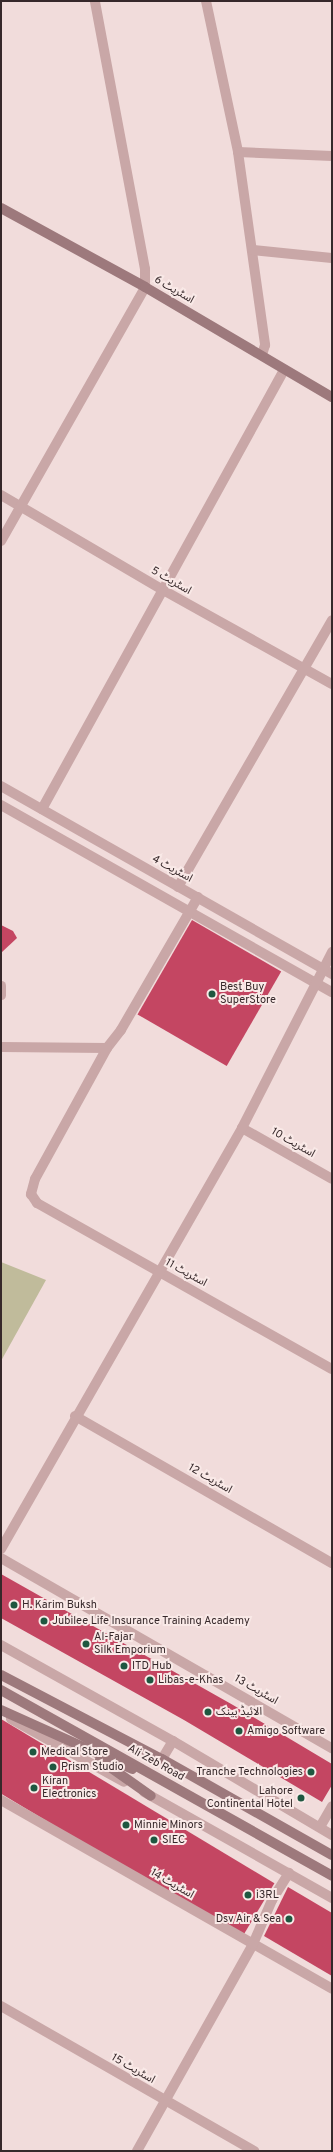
<!DOCTYPE html>
<html>
<head>
<meta charset="utf-8">
<style>
	body { margin:0 }
	#map { position:relative; width:333px; height:2152px; overflow:hidden; background:#f1dcdb; font-family:Overpass,"Noto Sans Arabic",sans-serif }
	div>[style] { position:absolute }
	[style*='--x'] { left:calc(var(--x)*1px); top:calc(var(--y)*1px); width:calc(var(--w)*1px); rotate:calc(var(--a)*1deg) }
	.green>* { inset:0; background:#c0bb9b }
	.building>* { inset:0; background:#c44662; transform-origin:0 0 }
	.lane>* { height:9px; margin:-4.5px; padding:0 4.5px; transform-origin:4.5px; border-radius:4.5px; background:#c9a7a7 }
	.street>* { height:10px; margin:-5px; padding:0 5px; transform-origin:5px; border-radius:5px; background:#c9a7a7 }
	.secondary>* { height:10px; margin:-5px; padding:0 5px; transform-origin:5px; border-radius:5px; background:#9d797c }
	.dots>* { width:11px; height:11px; translate:-50% -50%; box-sizing:border-box; border:2px solid #f9e9e7; border-radius:50% }
	span { translate:-50% -50%; white-space:nowrap; text-align:center; line-height:1.15; -webkit-text-stroke:4px #f9e9e7; paint-order:stroke }
	.street-label { font-size:11px; color:#36282a }
	.poi-label { font-size:11px; color:#36282a }
	.left { translate:0 -50%; text-align:left }
	.right { translate:-100% -50%; text-align:right }
	.frame { position:absolute; inset:0; border:2px solid #36282a; pointer-events:none }
</style>
</head>
<body>
<div id="map">
	<div class="green">
		<i style="clip-path:polygon(1px 1262px,46px 1280px,1px 1361px)"></i>
	</div>
	<div class="building">
		<i style="left:192px;top:920px;width:103px;height:109px;rotate:30deg"></i>
		<i style="clip-path:polygon(1px 925px,13px 931px,17px 938px,1px 953px)"></i>
		<i style="clip-path:polygon(1px 1574px,233px 1705px,332px 1764px,332px 1785px,322px 1802px,184px 1720px,1px 1618px)"></i>
		<i style="left:1px;top:1719px;width:319px;height:64px;rotate:31deg"></i>
		<i style="clip-path:polygon(288px 1887px,332px 1913px,332px 1976px,264px 1936px)"></i>
	</div>
	<div class="lane">
		<i style="--x:1;--y:985;--w:10;--a:90"></i>
	</div>
	<div class="street">
		<i style="--x:206;--y:1;--w:154;--a:78"></i>
		<i style="--x:238;--y:152;--w:195;--a:82"></i>
		<i style="--x:265;--y:345;--w:10;--a:107"></i>
		<i style="--x:238;--y:152;--w:94;--a:2.4"></i>
		<i style="--x:253;--y:250;--w:79;--a:5.8"></i>
		<i style="--x:1;--y:495;--w:188;--a:30.4"></i>
		<i style="--x:163;--y:590;--w:193;--a:29.1"></i>
		<i style="--x:1;--y:541;--w:292;--a:-60.4"></i>
		<i style="--x:145;--y:287;--w:18;--a:-90"></i>
		<i style="--x:145;--y:269;--w:273;--a:-100.6"></i>
		<i style="--x:1;--y:786;--w:381;--a:29.6"></i>
		<i style="--x:1;--y:805;--w:380;--a:29.5"></i>
		<i style="--x:42;--y:809;--w:501;--a:-61.13"></i>
		<i style="--x:178;--y:887;--w:308;--a:-60"></i>
		<i style="--x:198;--y:897;--w:154;--a:120.1"></i>
		<i style="--x:121;--y:1030;--w:23;--a:128"></i>
		<i style="--x:107;--y:1048;--w:149;--a:118.8"></i>
		<i style="--x:35;--y:1179;--w:16;--a:105"></i>
		<i style="--x:31;--y:1194;--w:11;--a:56"></i>
		<i style="--x:37;--y:1203;--w:338;--a:29.4"></i>
		<i style="--x:1;--y:1047;--w:106;--a:0.5"></i>
		<i style="--x:242;--y:1128;--w:103;--a:29.5"></i>
		<i style="--x:75;--y:1416;--w:296;--a:29.8"></i>
		<i style="--x:1;--y:1549;--w:485;--a:-60.2"></i>
		<i style="--x:242;--y:1128;--w:198;--a:-62.9"></i>
		<i style="--x:1;--y:1558;--w:382;--a:29.9"></i>
		<i style="--x:1;--y:1645;--w:197;--a:29.2"></i>
		<i style="--x:173;--y:1741;--w:185;--a:30.6"></i>
		<i style="--x:11;--y:1719;--w:129;--a:29.1"></i>
		<i style="--x:162;--y:1759;--w:21;--a:-59"></i>
		<i style="--x:144;--y:1792;--w:216;--a:29.4"></i>
		<i style="--x:1;--y:1800;--w:381;--a:29.7"></i>
		<i style="--x:320;--y:1827;--w:24;--a:-60"></i>
		<i style="--x:1;--y:2006;--w:292;--a:29.8"></i>
		<i style="--x:137;--y:2151;--w:237;--a:-60.7"></i>
		<i style="--x:253;--y:1944;--w:48;--a:-66.6"></i>
		<i style="--x:272;--y:1900;--w:32;--a:-58"></i>
	</div>
	<div class="secondary">
		<i style="--x:1;--y:208;--w:164;--a:28.7"></i>
		<i style="--x:145;--y:287;--w:217;--a:30.5"></i>
		<i style="--x:1;--y:1675;--w:182;--a:27.6"></i>
		<i style="--x:162;--y:1759;--w:195;--a:29.5"></i>
		<i style="--x:1;--y:1690;--w:380;--a:29.3"></i>
		<i style="--x:1;--y:1710;--w:144;--a:24.2"></i>
		<i style="--x:100;--y:1760;--w:62;--a:35.2"></i>
	</div>
	<div class="dots">
		<i style="left:212px;top:994px;background:#1e5740"></i>
		<i style="left:14px;top:1605px;background:#1e5740"></i>
		<i style="left:44px;top:1621px;background:#1e5740"></i>
		<i style="left:86px;top:1644px;background:#1e5740"></i>
		<i style="left:124px;top:1666px;background:#1e5740"></i>
		<i style="left:150px;top:1680px;background:#1e5740"></i>
		<i style="left:208px;top:1712px;background:#1e5740"></i>
		<i style="left:239px;top:1731px;background:#1e5740"></i>
		<i style="left:33px;top:1752px;background:#1e5740"></i>
		<i style="left:53px;top:1767px;background:#1e5740"></i>
		<i style="left:311px;top:1772px;background:#1e5740"></i>
		<i style="left:34px;top:1788px;background:#1e5740"></i>
		<i style="left:301px;top:1798px;background:#1e5740"></i>
		<i style="left:126px;top:1825px;background:#1e5740"></i>
		<i style="left:154px;top:1840px;background:#1e5740"></i>
		<i style="left:248px;top:1895px;background:#1e5740"></i>
		<i style="left:289px;top:1919px;background:#1e5740"></i>
	</div>
	<div class="street-label">
		<span style="left:174px;top:290px;rotate:30deg">اسٹریٹ 6</span>
		<span style="left:171px;top:581px;rotate:30deg">اسٹریٹ 5</span>
		<span style="left:172px;top:869px;rotate:29deg">اسٹریٹ 4</span>
		<span style="left:293px;top:1143px;rotate:30deg">اسٹریٹ 10</span>
		<span style="left:186px;top:1273px;rotate:29deg">اسٹریٹ 11</span>
		<span style="left:210px;top:1479px;rotate:30deg">اسٹریٹ 12</span>
		<span style="left:256px;top:1690px;rotate:30deg">اسٹریٹ 13</span>
		<span style="left:156px;top:1763px;rotate:29deg">Ali Zeb Road</span>
		<span style="left:172px;top:1884px;rotate:30deg">اسٹریٹ 14</span>
		<span style="left:133px;top:2069px;rotate:30deg">اسٹریٹ 15</span>
	</div>
	<div class="poi-label">
		<span class="left" style="left:220px;top:994px">Best Buy<br>SuperStore</span>
		<span class="left" style="left:22px;top:1605px">H. Karim Buksh</span>
		<span class="left" style="left:52px;top:1621px">Jubilee Life Insurance Training Academy</span>
		<span class="left" style="left:94px;top:1644px">Al-Fajar<br>Silk Emporium</span>
		<span class="left" style="left:132px;top:1666px">ITD Hub</span>
		<span class="left" style="left:158px;top:1680px">Libas-e-Khas</span>
		<span class="left" style="left:216px;top:1712px">الائیڈ بینک</span>
		<span class="left" style="left:247px;top:1731px">Amigo Software</span>
		<span class="left" style="left:41px;top:1752px">Medical Store</span>
		<span class="left" style="left:61px;top:1767px">Prism Studio</span>
		<span class="right" style="left:303px;top:1772px">Tranche Technologies</span>
		<span class="left" style="left:42px;top:1788px">Kiran<br>Electronics</span>
		<span class="right" style="left:293px;top:1798px">Lahore<br>Continental Hotel</span>
		<span class="left" style="left:134px;top:1825px">Minnie Minors</span>
		<span class="left" style="left:162px;top:1840px">SIEC</span>
		<span class="left" style="left:256px;top:1895px">i3RL</span>
		<span class="right" style="left:281px;top:1919px">Dsv Air &amp; Sea</span>
	</div>
	<div class="frame"></div>
</div>
</body>
</html>
